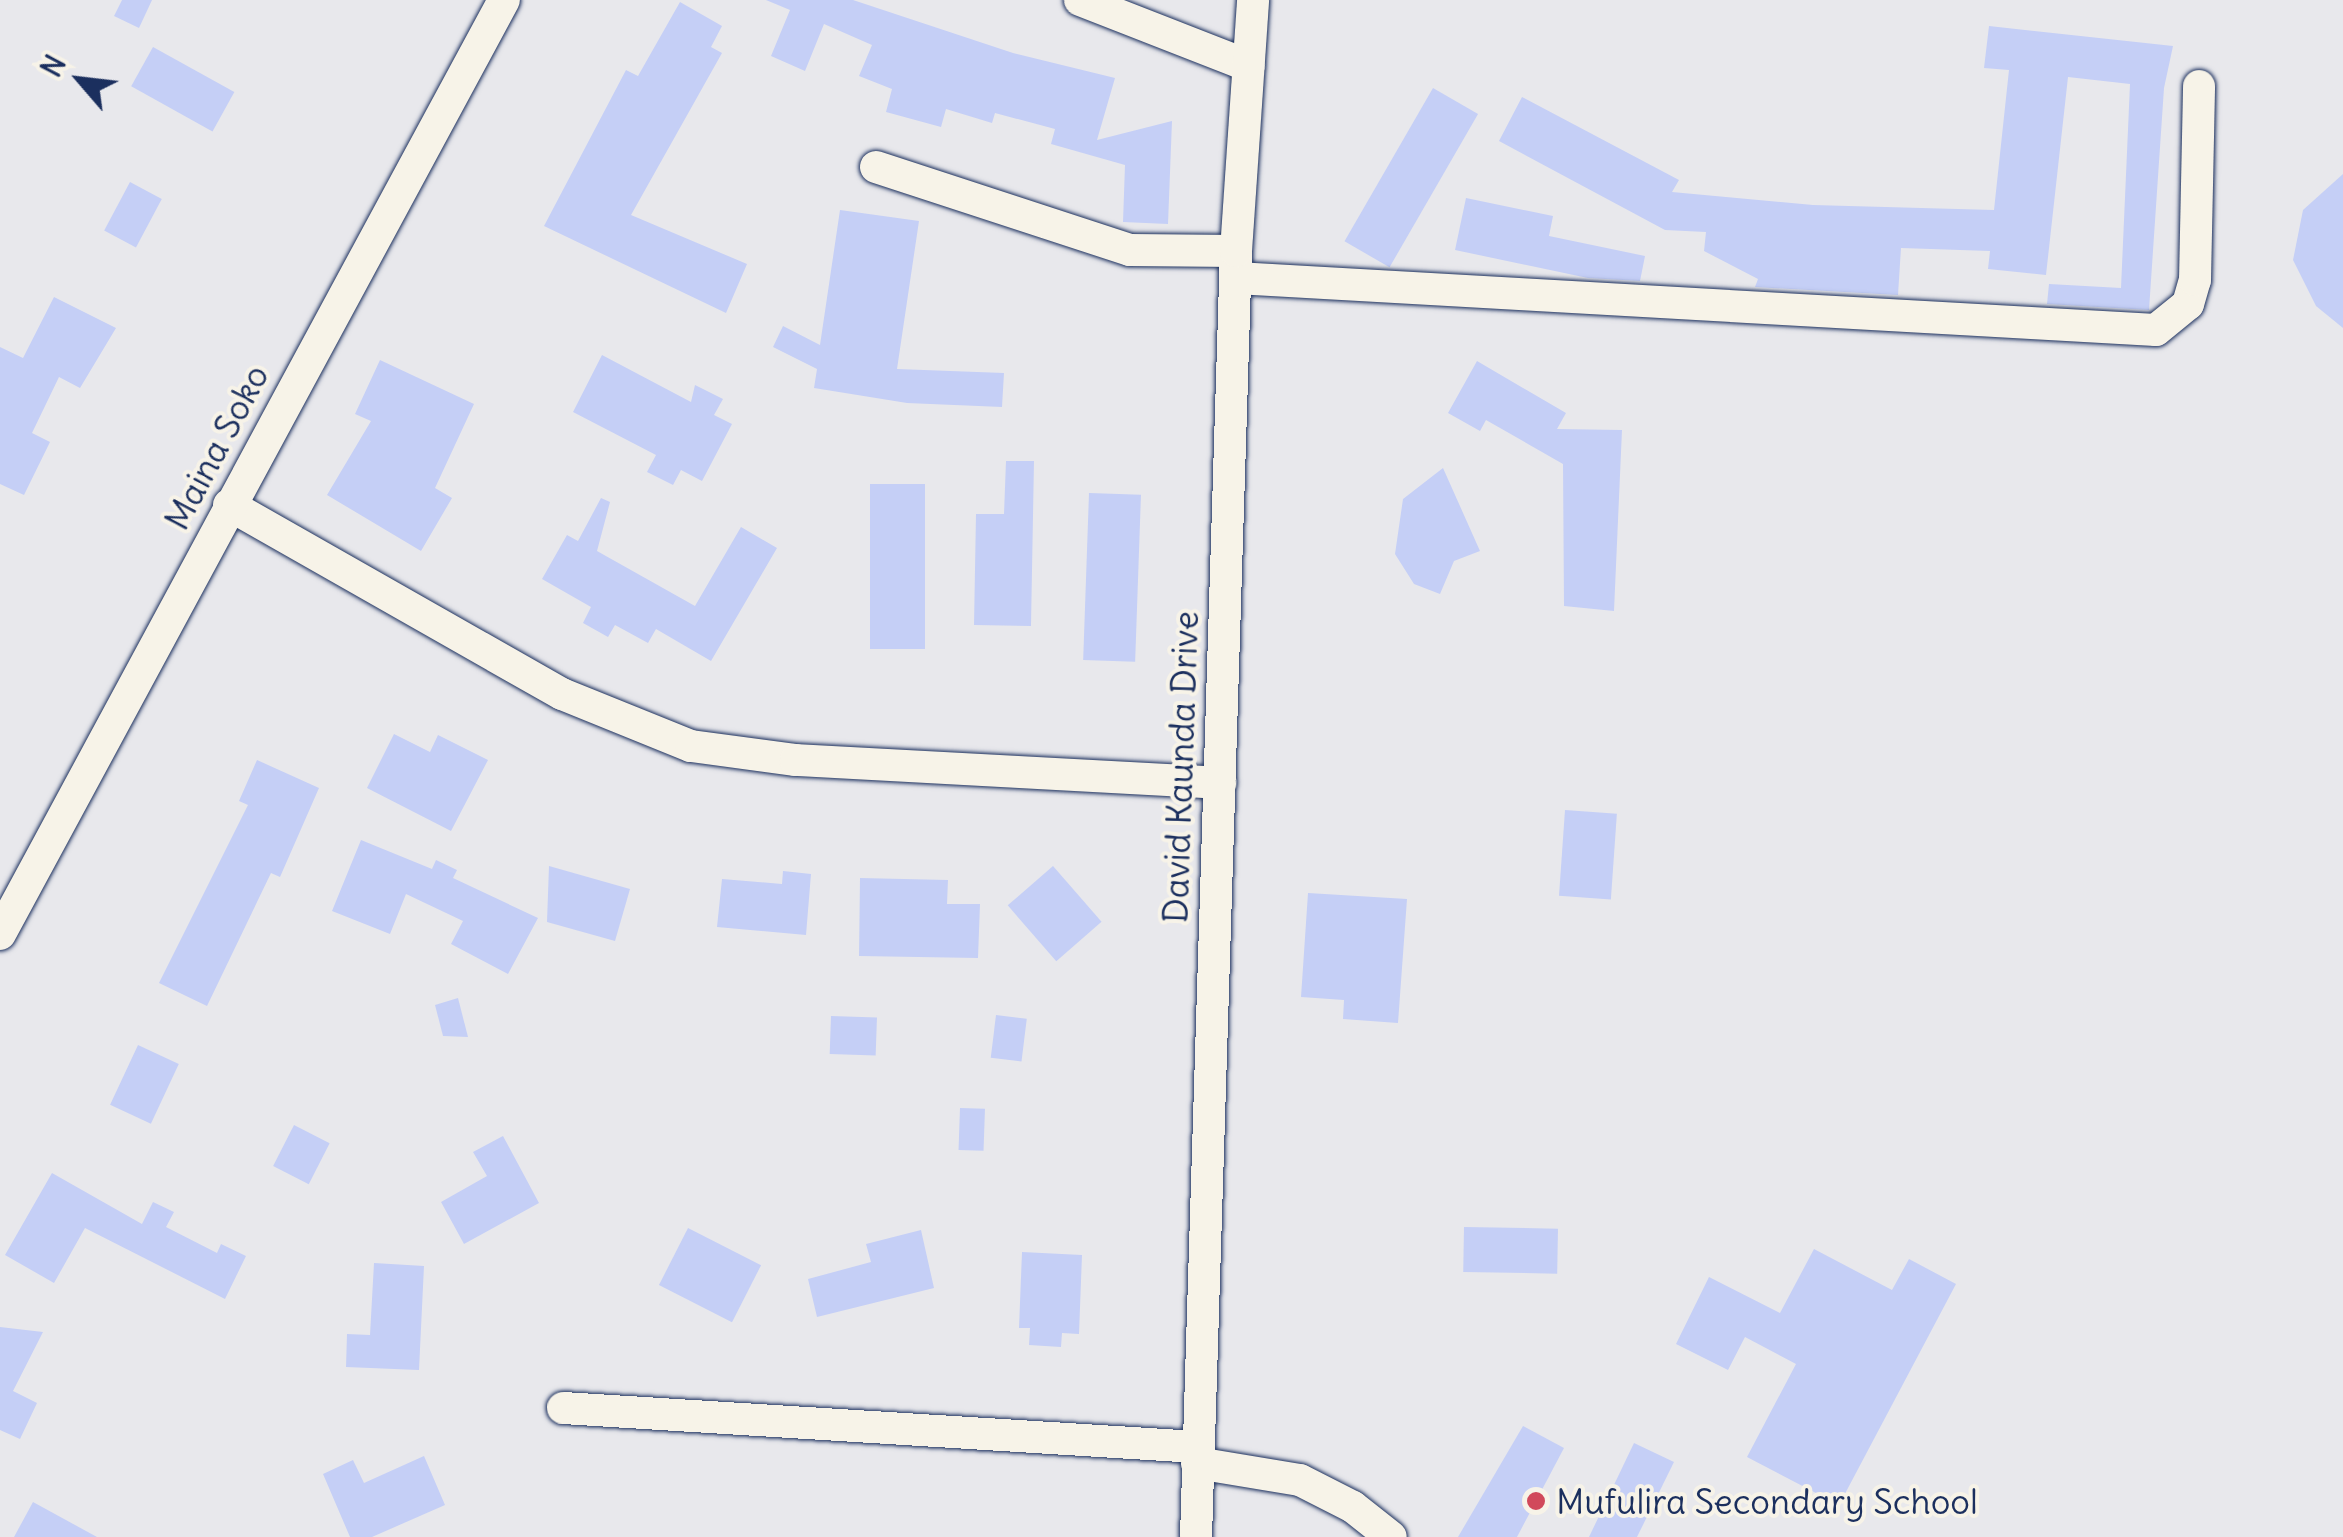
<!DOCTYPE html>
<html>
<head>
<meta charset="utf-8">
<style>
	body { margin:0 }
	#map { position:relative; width:2343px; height:1537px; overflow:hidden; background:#e8e8ec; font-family:Delius,sans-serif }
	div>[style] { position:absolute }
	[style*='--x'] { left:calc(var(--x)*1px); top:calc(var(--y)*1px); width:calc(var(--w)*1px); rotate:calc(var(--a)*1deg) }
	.building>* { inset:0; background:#c5cff6; transform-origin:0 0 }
	.roads { filter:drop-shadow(0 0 2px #1b2f5e) drop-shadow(0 0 2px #1b2f5e) }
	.minor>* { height:32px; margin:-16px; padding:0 16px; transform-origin:16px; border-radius:16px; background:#f7f3e8 }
	.dots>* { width:28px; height:28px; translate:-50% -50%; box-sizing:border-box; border:5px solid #f7f3e8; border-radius:50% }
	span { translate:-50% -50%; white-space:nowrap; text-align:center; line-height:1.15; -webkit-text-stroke:8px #f7f3e8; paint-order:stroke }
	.street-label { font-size:35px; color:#1b2f5e }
	.poi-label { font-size:35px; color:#1b2f5e }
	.left { translate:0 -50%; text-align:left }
	.north { position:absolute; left:30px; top:30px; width:100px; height:100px; -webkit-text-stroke:8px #f7f3e8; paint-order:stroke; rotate:298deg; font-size:28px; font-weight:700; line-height:40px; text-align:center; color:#1b2f5e }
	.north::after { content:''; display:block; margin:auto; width:35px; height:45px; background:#1b2f5e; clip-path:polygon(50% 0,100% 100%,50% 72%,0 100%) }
</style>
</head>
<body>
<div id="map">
	<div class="building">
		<i style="clip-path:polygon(122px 0,152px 0,139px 28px,114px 16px)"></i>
		<i style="clip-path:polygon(766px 0,853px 0,1013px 53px,1115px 78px,1097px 140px,1172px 121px,1168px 224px,1123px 222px,1125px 165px,1051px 144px,1055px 129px,995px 113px,992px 123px,946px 109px,941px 127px,886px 112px,892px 89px,859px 76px,872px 45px,824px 24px,805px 71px,771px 56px,790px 10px)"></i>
		<i style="clip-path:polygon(680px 2px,722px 26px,711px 47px,722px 53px,631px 215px,747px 264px,726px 313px,544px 226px,626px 70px,638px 76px)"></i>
		<i style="clip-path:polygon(1989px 26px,2173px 46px,2164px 88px,2149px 310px,2047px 304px,2049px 284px,2121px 288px,2130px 84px,2068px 77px,2046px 275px,1988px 269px,1990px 251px,1901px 248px,1898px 295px,1755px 287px,1758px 279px,1704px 251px,1706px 232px,1665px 230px,1499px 141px,1522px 97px,1679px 180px,1672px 192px,1813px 205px,1994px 210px,2009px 70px,1984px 68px)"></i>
		<i style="left:153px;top:47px;width:93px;height:45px;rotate:29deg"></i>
		<i style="left:1433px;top:88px;width:52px;height:177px;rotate:30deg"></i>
		<i style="clip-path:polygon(2343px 174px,2343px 328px,2316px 306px,2293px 260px,2303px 210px)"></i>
		<i style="left:130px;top:182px;width:36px;height:55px;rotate:28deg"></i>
		<i style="clip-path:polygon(1466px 198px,1553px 216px,1549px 236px,1645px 256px,1640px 281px,1588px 278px,1455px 250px)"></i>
		<i style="clip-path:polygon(840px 210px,919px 221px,897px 369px,1004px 373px,1002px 407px,907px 403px,814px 388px,817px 369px,773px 347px,783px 326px,820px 345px)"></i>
		<i style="clip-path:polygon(54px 297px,116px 328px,80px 388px,59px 377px,32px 433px,50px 442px,24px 495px,0 484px,0 347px,23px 358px)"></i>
		<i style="clip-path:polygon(602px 355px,691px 402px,695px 385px,723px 399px,714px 415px,732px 424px,702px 481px,681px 470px,673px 485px,647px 472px,656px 455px,573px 412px)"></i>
		<i style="clip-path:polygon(380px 360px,474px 404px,435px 488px,452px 498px,421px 551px,327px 495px,371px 421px,355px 414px)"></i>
		<i style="clip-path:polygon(1477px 361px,1566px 413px,1557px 429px,1622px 430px,1614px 611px,1564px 606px,1563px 464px,1486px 420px,1480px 431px,1448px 413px)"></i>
		<i style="clip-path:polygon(1006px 461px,1034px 461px,1031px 626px,974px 625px,976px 514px,1004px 514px)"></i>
		<i style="clip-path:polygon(1443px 468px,1480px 551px,1454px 561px,1440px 594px,1414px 584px,1395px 554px,1403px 499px)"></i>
		<i style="left:870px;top:484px;width:55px;height:165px"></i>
		<i style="left:1089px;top:493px;width:52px;height:167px;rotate:2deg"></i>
		<i style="clip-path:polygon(601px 498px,610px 502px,597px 551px,695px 606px,741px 527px,777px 548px,711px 661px,656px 629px,648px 643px,615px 625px,608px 637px,583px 623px,591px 607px,542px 579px,567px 535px,578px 541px)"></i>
		<i style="clip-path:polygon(394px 734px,430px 752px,438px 735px,488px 760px,451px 831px,367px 788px)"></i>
		<i style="clip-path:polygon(257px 760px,319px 788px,280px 877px,271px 873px,207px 1006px,159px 983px,248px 805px,239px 801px)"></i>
		<i style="left:1565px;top:810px;width:52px;height:86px;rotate:4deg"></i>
		<i style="clip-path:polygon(361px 840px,432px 869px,436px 860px,457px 870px,453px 878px,538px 918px,508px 974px,451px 944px,463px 921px,406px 894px,390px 934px,332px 911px)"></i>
		<i style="clip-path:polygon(549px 866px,630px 889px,615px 941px,547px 922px)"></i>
		<i style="left:1053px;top:866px;width:74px;height:60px;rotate:49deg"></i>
		<i style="clip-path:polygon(783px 871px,811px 874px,806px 935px,717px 927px,722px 879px,782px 884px)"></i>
		<i style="clip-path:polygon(860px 878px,948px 880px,947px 904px,980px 904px,978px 958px,859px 956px)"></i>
		<i style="clip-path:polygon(1308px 893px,1407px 899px,1398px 1023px,1343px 1019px,1344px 1000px,1301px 997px)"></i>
		<i style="clip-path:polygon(458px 998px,468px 1037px,443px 1036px,435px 1005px)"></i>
		<i style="left:996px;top:1015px;width:31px;height:43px;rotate:7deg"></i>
		<i style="left:831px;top:1016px;width:46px;height:38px;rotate:2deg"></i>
		<i style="left:138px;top:1045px;width:45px;height:66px;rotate:25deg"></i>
		<i style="left:960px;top:1108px;width:25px;height:42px;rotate:2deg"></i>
		<i style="left:294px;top:1125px;width:40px;height:46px;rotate:27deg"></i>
		<i style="clip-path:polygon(503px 1136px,539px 1203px,464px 1244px,441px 1202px,487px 1176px,473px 1152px)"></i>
		<i style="clip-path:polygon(52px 1173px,142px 1224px,153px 1202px,174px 1212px,166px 1227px,217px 1253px,221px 1244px,246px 1256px,225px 1299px,85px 1228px,54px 1283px,5px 1255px)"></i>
		<i style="left:1464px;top:1227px;width:94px;height:45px;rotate:1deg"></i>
		<i style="left:688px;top:1228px;width:82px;height:64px;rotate:27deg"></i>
		<i style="clip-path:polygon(921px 1230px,934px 1288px,817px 1317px,808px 1279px,871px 1262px,866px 1244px)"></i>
		<i style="clip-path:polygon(1814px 1249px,1892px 1290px,1909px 1259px,1956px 1284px,1839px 1505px,1747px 1457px,1796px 1364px,1745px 1337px,1728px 1370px,1676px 1344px,1709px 1277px,1780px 1313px)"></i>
		<i style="clip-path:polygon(1022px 1252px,1082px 1255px,1079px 1334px,1062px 1333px,1061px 1347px,1029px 1345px,1030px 1328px,1019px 1328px)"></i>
		<i style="clip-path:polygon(374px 1263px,424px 1266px,419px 1370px,346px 1367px,347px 1334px,370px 1335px)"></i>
		<i style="clip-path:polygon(0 1327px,43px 1332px,13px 1391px,37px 1403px,20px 1439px,0 1430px)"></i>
		<i style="clip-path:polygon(1523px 1426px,1564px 1448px,1517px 1537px,1458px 1537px)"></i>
		<i style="clip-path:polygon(1634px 1443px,1674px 1462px,1637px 1537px,1589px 1537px)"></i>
		<i style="clip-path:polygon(424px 1456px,445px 1505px,372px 1537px,350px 1537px,323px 1474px,353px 1460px,364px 1483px)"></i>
		<i style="clip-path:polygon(33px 1502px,97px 1537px,14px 1537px)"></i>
	</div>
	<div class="roads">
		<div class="minor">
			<i style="--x:1080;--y:0;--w:181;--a:21.3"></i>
			<i style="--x:876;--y:167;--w:267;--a:18.1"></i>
			<i style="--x:1130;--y:250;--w:106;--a:0.5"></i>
			<i style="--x:1236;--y:278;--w:921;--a:3.24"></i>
			<i style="--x:2156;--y:330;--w:41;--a:-39.1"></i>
			<i style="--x:2188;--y:304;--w:25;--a:-74"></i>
			<i style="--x:2195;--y:280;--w:194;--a:-88.8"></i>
			<i style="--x:229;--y:505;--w:383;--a:29.6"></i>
			<i style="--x:562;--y:694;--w:139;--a:22"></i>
			<i style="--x:691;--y:746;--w:106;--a:7.6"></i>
			<i style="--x:796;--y:760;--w:425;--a:3.1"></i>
			<i style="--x:0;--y:934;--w:1061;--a:-61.65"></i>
			<i style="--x:563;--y:1408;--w:635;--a:3.52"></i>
			<i style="--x:1197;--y:1463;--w:104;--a:9.4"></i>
			<i style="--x:1300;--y:1480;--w:59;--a:27"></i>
			<i style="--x:1353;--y:1507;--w:48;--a:38.3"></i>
			<i style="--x:1196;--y:1537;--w:1287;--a:-88.22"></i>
			<i style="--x:1236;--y:251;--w:252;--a:-86.1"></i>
		</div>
	</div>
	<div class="dots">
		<i style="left:1536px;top:1501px;background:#d1495b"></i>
	</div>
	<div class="street-label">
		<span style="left:216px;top:447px;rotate:-62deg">Maina Soko</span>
		<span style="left:1180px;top:767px;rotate:-88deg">David Kaunda Drive</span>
	</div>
	<div class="poi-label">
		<span class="left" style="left:1556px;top:1501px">Mufulira Secondary School</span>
	</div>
	<div class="north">N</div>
</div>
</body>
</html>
